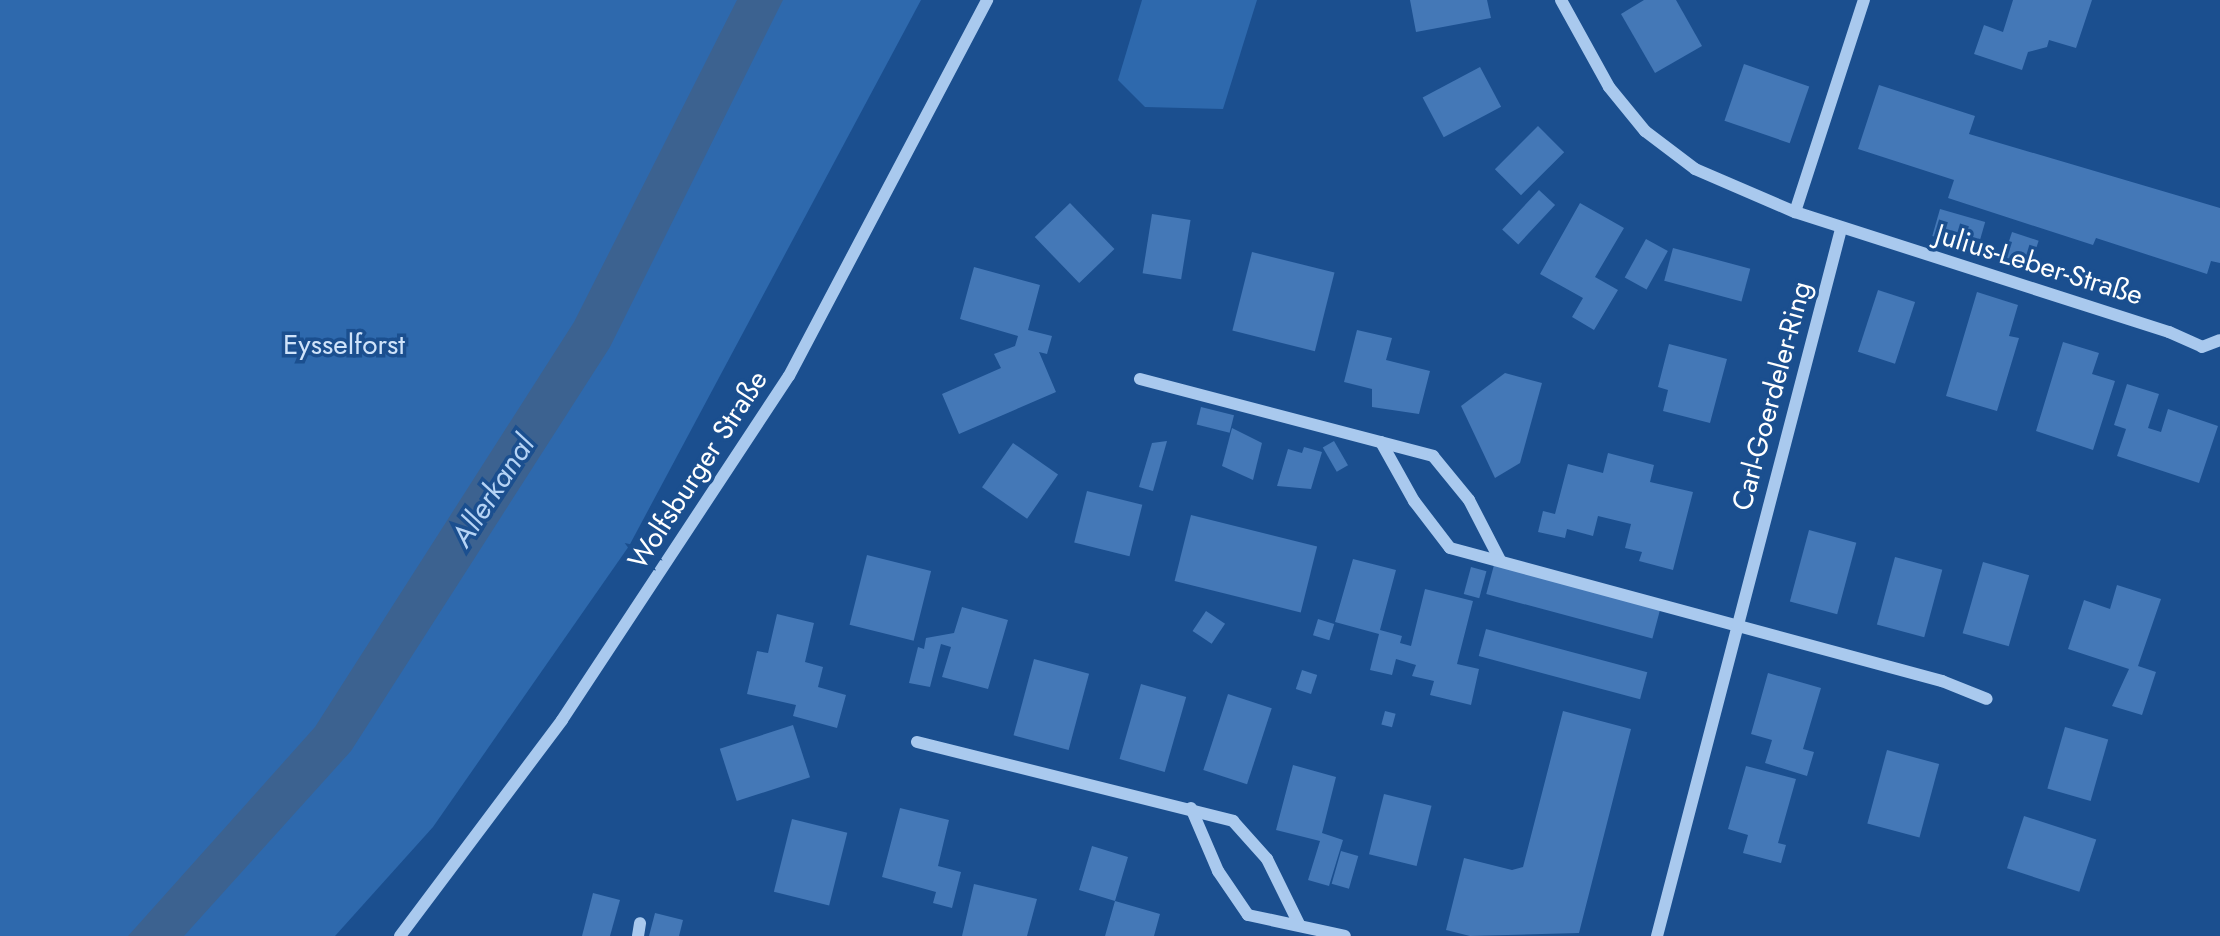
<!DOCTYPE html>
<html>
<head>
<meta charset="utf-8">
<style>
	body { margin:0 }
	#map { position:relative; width:2220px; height:936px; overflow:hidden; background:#1b4f8f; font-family:Jost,sans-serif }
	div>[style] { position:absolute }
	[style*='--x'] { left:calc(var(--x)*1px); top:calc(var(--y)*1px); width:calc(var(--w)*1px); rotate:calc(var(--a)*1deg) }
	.green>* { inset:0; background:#2e69ad }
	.water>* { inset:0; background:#3c6290 }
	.building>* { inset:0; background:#4478b7; transform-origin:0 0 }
	.minor>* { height:12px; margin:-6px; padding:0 6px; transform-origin:6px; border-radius:6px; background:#a9c9ee }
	span { translate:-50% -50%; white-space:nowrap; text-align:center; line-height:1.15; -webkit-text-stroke:7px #1b4f8f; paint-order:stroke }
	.street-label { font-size:28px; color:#fff }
	.park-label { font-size:28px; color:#cfe3fa }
	.water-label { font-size:30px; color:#b5d3f5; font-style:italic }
</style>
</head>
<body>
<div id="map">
	<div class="green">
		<i style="clip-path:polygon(0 0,921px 0,629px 546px,433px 827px,335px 936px,0 936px)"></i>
		<i style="clip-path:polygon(1142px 0,1257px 0,1223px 109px,1145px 107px,1118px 80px)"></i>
	</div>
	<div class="water">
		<i style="clip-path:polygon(737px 0,783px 0,610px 347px,351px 751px,184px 936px,128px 936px,315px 727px,574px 322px)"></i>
	</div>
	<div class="building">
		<i style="clip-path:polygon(1410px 0,1487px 0,1491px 18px,1416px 32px)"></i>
		<i style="clip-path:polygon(1644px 0,1676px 0,1702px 46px,1655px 73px,1621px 14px)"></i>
		<i style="clip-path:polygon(2013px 0,2092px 0,2076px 48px,2049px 40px,2047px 47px,2028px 52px,2022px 70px,1974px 54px,1984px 25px,2003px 32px)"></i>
		<i style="left:1744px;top:64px;width:69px;height:60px;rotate:19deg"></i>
		<i style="left:1480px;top:67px;width:45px;height:65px;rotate:62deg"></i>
		<i style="clip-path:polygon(1879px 85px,1975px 116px,1969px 134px,2220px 208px,2220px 263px,2211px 261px,2207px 274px,2096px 238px,2093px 245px,1948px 198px,1954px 180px,1858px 149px)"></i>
		<i style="left:1538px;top:126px;width:37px;height:61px;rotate:45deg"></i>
		<i style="left:1539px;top:190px;width:22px;height:54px;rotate:43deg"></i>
		<i style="left:1070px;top:203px;width:64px;height:49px;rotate:46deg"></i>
		<i style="clip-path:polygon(1580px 203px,1624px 228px,1595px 277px,1618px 290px,1594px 330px,1572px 317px,1583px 298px,1540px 274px)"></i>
		<i style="left:1940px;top:209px;width:47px;height:28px;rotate:16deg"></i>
		<i style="left:1152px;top:214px;width:39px;height:60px;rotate:9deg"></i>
		<i style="left:2012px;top:232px;width:28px;height:26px;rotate:18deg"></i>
		<i style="left:1646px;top:239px;width:25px;height:44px;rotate:29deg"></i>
		<i style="left:1673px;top:248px;width:80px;height:34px;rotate:15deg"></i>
		<i style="left:1252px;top:252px;width:85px;height:81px;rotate:14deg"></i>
		<i style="clip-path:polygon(974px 267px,1040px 285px,1028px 330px,1052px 336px,1047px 354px,1039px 352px,1056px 392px,959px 434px,942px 394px,1001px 368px,994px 354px,1015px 346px,1018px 336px,960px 319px)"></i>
		<i style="left:1878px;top:290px;width:39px;height:65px;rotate:18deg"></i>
		<i style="clip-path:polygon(1977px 292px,2018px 305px,2009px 336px,2019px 338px,1997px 411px,1946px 396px)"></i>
		<i style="clip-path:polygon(1357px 330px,1392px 338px,1386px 360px,1430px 371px,1419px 414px,1372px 407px,1372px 389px,1344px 382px)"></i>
		<i style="clip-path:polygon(2063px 342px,2099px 353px,2092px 374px,2115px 381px,2093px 450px,2036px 431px)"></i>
		<i style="clip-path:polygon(1669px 344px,1727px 359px,1710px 423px,1663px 411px,1668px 390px,1658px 387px)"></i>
		<i style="clip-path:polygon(1505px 373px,1542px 383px,1520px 463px,1495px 478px,1461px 406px)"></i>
		<i style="clip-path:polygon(2127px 384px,2159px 394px,2148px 428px,2161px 432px,2168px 409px,2218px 426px,2199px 483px,2117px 456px,2126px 429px,2114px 425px)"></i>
		<i style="left:1201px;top:407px;width:34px;height:18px;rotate:14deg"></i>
		<i style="clip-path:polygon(1232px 428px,1262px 443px,1253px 480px,1222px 466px)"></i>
		<i style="clip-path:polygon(1167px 441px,1153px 491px,1139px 487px,1152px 443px)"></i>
		<i style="left:1334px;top:441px;width:28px;height:13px;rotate:60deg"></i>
		<i style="left:1013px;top:443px;width:55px;height:54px;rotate:35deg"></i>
		<i style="clip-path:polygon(1304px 447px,1322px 452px,1311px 489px,1277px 486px,1288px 449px,1302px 453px)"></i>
		<i style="clip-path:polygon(1608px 453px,1654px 465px,1650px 482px,1693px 492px,1673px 570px,1639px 561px,1642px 552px,1625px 548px,1631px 524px,1598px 516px,1593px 536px,1567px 529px,1565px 538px,1538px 532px,1543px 511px,1555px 514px,1568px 464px,1603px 473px)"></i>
		<i style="left:1087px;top:491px;width:57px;height:53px;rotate:14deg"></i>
		<i style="left:1191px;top:515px;width:130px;height:68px;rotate:14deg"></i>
		<i style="left:1809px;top:530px;width:49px;height:74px;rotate:15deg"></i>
		<i style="left:867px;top:555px;width:66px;height:72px;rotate:14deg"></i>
		<i style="left:1895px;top:557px;width:49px;height:70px;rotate:15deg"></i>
		<i style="clip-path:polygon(1353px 559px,1396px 570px,1380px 630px,1402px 636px,1400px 643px,1411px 646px,1425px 589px,1473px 601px,1457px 664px,1479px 669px,1471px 705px,1430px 695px,1434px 681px,1412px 676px,1416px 665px,1396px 659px,1392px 675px,1370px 670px,1379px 634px,1335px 622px)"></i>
		<i style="left:1983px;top:562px;width:48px;height:74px;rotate:16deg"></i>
		<i style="left:1494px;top:565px;width:172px;height:30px;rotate:15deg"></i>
		<i style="left:1471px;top:567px;width:16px;height:28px;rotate:15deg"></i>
		<i style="clip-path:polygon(2117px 585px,2161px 599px,2138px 666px,2156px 672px,2142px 715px,2112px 706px,2129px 669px,2068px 649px,2084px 600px,2110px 609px)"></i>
		<i style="clip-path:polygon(962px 607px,1008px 620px,988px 689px,942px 677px,951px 647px,941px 644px,930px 687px,909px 683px,918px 647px,924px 649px,926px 638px,954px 633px)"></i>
		<i style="left:1206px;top:611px;width:23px;height:24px;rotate:34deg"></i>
		<i style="clip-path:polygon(777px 614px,814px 623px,805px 662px,823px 667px,818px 687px,846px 695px,837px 728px,793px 716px,796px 705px,747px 694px,757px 651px,768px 653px)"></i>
		<i style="left:1318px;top:619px;width:17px;height:17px;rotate:17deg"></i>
		<i style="left:1486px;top:629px;width:167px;height:28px;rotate:15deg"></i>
		<i style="left:1034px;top:659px;width:57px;height:79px;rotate:15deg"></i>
		<i style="left:1302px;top:670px;width:16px;height:20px;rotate:18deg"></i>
		<i style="clip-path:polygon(1768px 673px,1821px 688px,1803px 749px,1814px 752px,1807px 776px,1765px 763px,1772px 740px,1751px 734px)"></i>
		<i style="left:1141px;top:684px;width:47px;height:78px;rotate:16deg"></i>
		<i style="left:1228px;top:694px;width:46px;height:80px;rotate:18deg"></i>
		<i style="left:1385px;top:711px;width:11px;height:14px;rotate:15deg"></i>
		<i style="clip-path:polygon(1563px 711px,1631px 729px,1579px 933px,1470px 936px,1446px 930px,1464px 858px,1512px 870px,1523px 867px)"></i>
		<i style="left:793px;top:725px;width:55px;height:77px;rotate:72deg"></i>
		<i style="left:2065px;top:727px;width:45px;height:64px;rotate:16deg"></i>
		<i style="left:1887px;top:750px;width:54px;height:76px;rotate:15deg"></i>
		<i style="clip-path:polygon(1293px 765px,1336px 777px,1322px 833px,1343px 840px,1329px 886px,1308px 880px,1320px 841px,1276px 830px)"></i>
		<i style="clip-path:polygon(1746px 766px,1796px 779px,1778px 843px,1786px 845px,1781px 863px,1743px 853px,1748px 835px,1728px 829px)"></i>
		<i style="left:1384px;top:794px;width:49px;height:62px;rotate:14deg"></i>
		<i style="clip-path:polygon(900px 808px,949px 820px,938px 866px,961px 872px,952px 908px,933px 903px,936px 892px,882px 877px)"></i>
		<i style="left:2024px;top:816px;width:76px;height:55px;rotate:18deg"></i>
		<i style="left:792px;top:819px;width:57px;height:75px;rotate:14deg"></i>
		<i style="clip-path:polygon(1092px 846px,1128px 857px,1115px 901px,1160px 914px,1154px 936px,1105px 936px,1115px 901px,1079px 890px)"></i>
		<i style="left:1341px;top:851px;width:18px;height:34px;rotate:16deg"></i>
		<i style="clip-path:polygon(974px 884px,1037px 899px,1027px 936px,962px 936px)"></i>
		<i style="clip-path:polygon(593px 893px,620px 900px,610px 936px,582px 936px)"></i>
		<i style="clip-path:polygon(655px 913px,683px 920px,679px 936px,649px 936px)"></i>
	</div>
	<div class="minor">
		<i style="--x:1561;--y:0;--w:99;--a:61.1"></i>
		<i style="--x:1609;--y:87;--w:57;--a:50.7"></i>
		<i style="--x:1645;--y:131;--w:63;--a:37.2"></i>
		<i style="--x:1695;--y:169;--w:109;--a:23.3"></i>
		<i style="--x:1795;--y:212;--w:393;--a:17.8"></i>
		<i style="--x:2169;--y:332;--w:36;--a:24"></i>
		<i style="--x:2202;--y:347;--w:19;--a:-21"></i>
		<i style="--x:1795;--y:212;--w:223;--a:-72"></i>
		<i style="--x:1140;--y:379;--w:303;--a:14.7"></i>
		<i style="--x:1433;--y:456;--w:57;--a:50.7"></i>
		<i style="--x:1469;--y:500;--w:68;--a:62.7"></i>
		<i style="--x:1381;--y:442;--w:68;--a:60.8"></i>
		<i style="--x:1414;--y:501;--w:59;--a:52.5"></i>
		<i style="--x:1450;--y:548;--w:510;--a:15.13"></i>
		<i style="--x:1942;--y:681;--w:48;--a:21.8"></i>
		<i style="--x:917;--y:742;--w:326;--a:14"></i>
		<i style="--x:1233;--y:821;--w:51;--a:48.2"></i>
		<i style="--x:1267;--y:859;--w:72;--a:63.8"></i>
		<i style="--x:1191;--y:808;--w:69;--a:66.8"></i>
		<i style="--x:1218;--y:871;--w:53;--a:55.7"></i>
		<i style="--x:1248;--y:915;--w:99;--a:12.2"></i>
		<i style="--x:400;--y:936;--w:270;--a:-53.1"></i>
		<i style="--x:562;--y:720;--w:412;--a:-56.6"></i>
		<i style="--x:789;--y:376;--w:425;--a:-62.2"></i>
		<i style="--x:638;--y:936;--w:13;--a:-81"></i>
		<i style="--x:1657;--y:936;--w:731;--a:-75.41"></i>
	</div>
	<div class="street-label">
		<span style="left:2039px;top:265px;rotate:17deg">Julius-Leber-Straße</span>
		<span style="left:1772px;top:396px;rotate:-75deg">Carl-Goerdeler-Ring</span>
		<span style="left:698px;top:470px;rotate:-57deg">Wolfsburger Straße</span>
	</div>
	<div class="park-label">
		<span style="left:344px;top:345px">Eysselforst</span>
	</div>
	<div class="water-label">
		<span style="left:493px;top:491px;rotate:-57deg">Allerkanal</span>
	</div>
</div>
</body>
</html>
